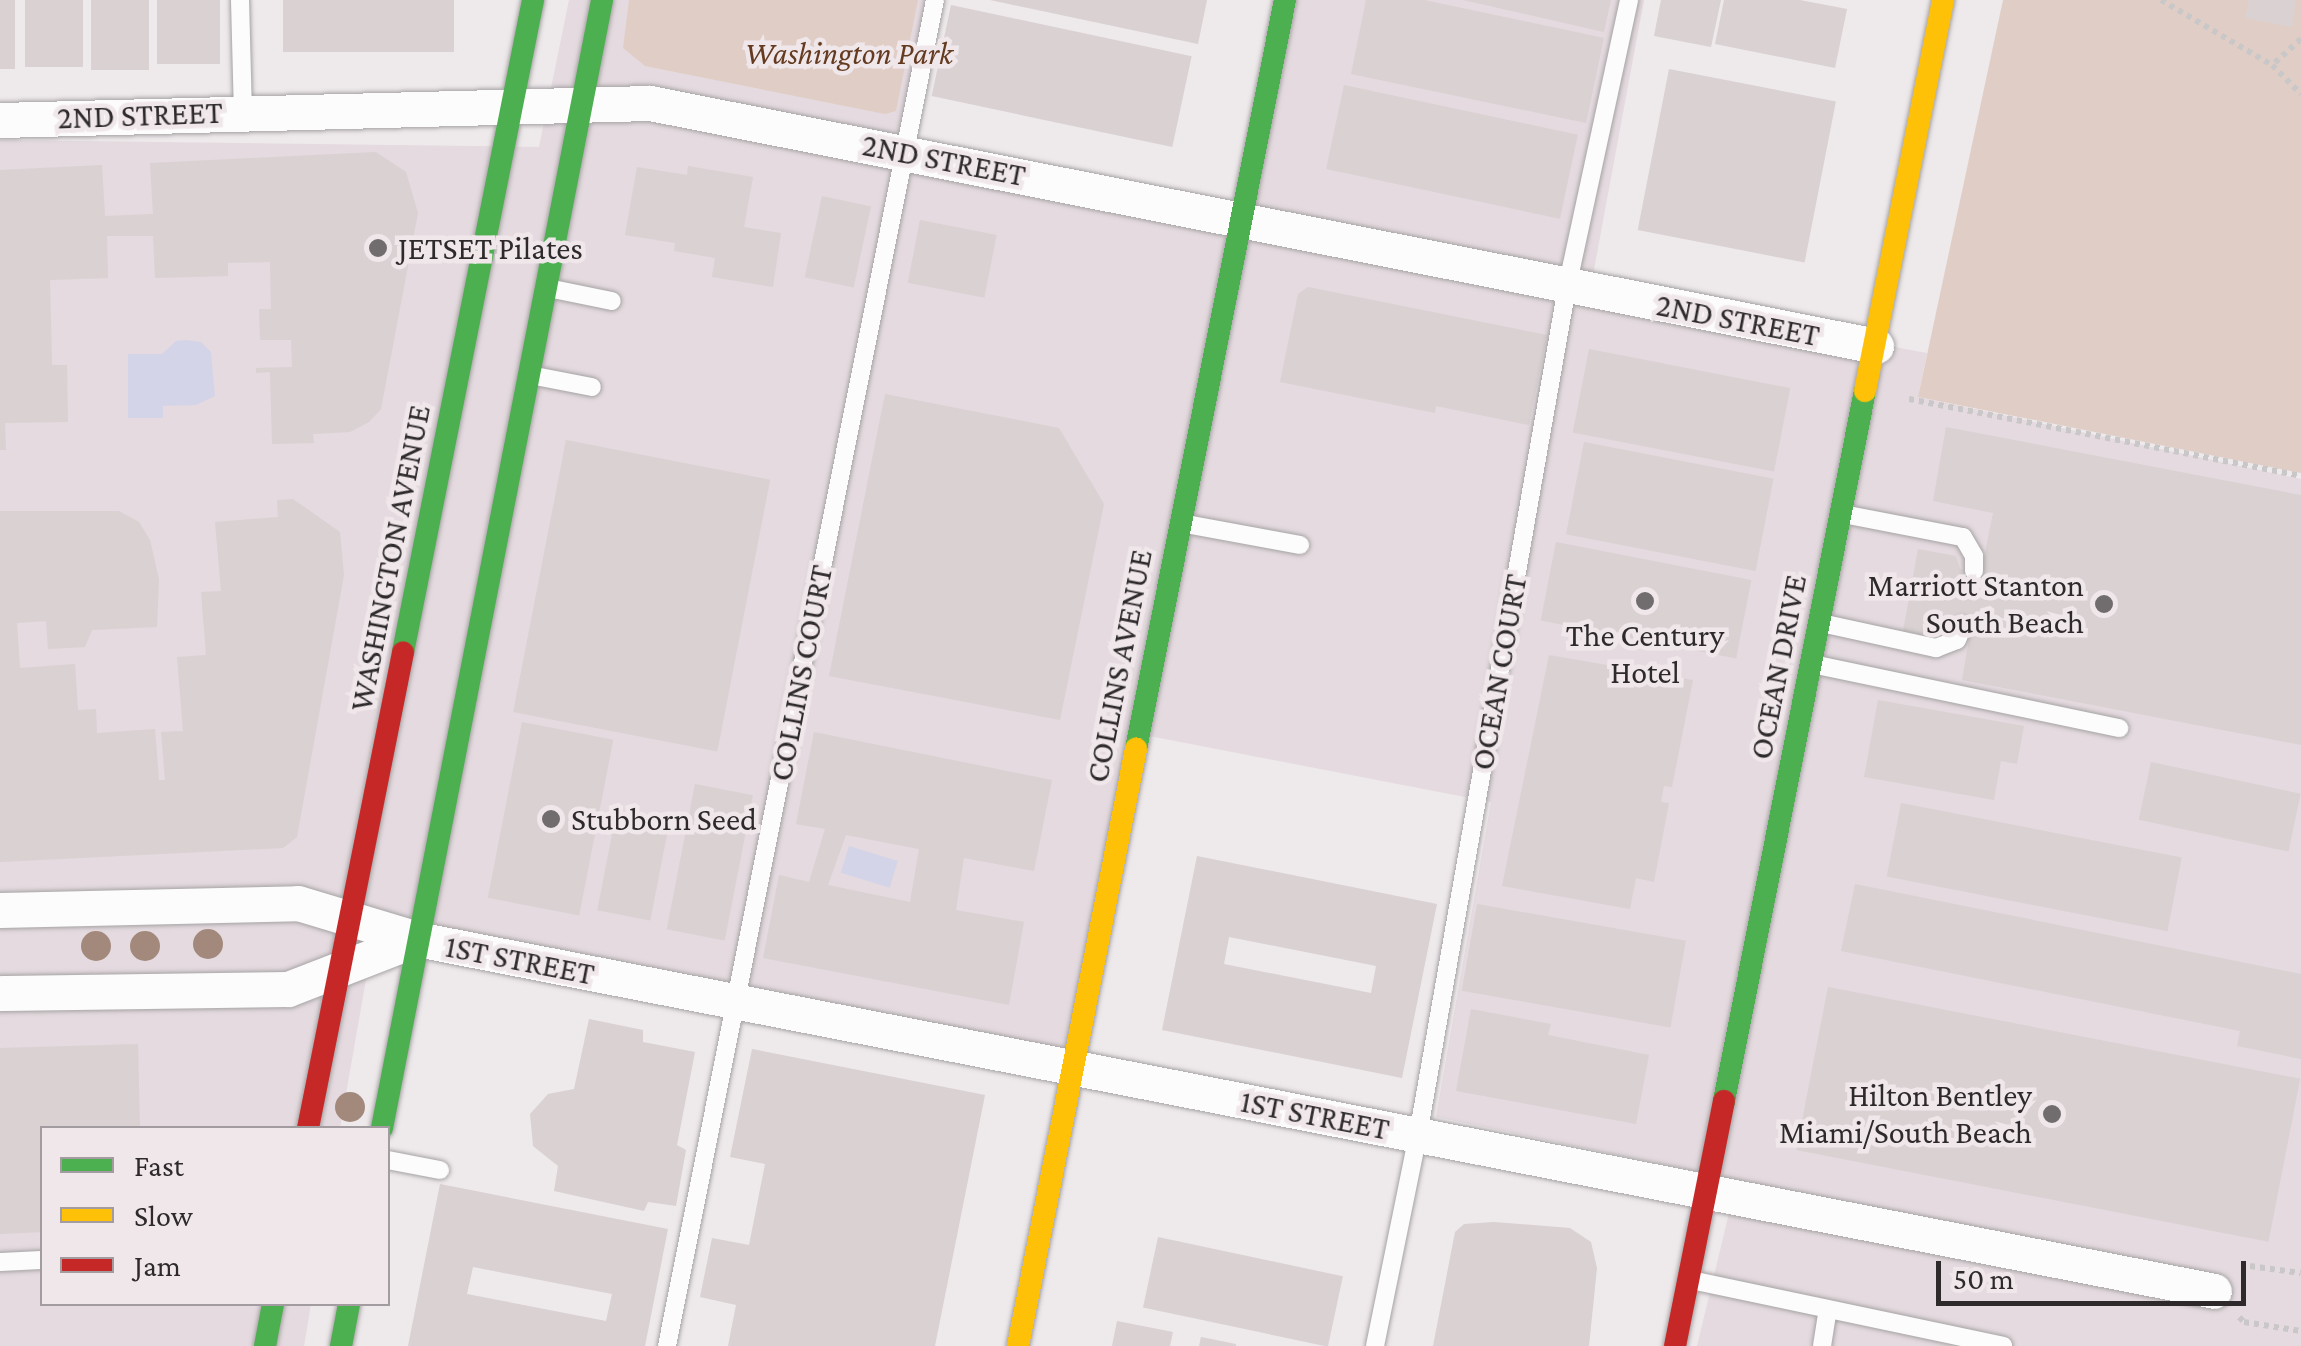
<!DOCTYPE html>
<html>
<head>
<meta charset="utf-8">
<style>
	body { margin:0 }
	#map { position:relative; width:2301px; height:1346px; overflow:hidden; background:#eee9eb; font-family:"Crimson Pro",serif }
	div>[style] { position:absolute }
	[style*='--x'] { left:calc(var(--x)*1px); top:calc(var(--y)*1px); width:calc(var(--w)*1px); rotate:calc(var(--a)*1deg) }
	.built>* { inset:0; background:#e4dadf }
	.green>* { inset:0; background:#e0cec6 }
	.water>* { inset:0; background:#d4d4e9; transform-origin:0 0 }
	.building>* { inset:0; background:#d9d1d2; transform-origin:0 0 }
	.path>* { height:6px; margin-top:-3px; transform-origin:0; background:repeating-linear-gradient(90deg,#c9c7c8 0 5px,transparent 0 10px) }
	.roads { filter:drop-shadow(0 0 2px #a6a3a4) drop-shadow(0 0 2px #a6a3a4) }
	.lane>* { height:18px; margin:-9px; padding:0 9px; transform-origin:9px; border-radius:9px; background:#fcfcfc }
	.street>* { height:35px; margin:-17.5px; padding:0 17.5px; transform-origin:17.5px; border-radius:17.5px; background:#fcfcfc }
	.fast>* { height:22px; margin:-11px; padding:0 11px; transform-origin:11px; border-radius:11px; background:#4caf50 }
	.slow>* { height:22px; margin:-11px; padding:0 11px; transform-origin:11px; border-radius:11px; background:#ffc107 }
	.jam>* { height:22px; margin:-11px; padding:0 11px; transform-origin:11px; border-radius:11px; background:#c62828 }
	.trees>* { width:30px; height:30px; margin:-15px; border-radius:50%; background:#a2897c }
	.dots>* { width:28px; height:28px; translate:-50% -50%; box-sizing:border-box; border:5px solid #f0e7eb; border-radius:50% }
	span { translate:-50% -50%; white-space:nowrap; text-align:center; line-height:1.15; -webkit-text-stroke:9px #f0e7eb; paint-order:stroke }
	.park-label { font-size:32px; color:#643b21; font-style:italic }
	.street-label { font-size:32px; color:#2e2a2c }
	.poi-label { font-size:32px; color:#2e2a2c }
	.left { translate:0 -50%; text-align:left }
	.right { translate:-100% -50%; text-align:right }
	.legend { position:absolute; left:40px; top:1126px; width:350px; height:180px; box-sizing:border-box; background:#f0e7eb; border:2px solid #a29b9f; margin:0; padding:12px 18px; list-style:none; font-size:30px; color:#2e2a2c }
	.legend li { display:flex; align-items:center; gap:20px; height:50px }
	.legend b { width:50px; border:2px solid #a29b9f }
	.scale { position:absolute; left:1936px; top:1261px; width:310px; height:45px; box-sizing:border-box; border:5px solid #2e2a2c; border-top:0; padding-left:12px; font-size:30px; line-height:35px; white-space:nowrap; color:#2e2a2c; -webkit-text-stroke:8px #f0e7eb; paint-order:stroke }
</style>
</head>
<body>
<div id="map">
	<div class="built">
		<i style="clip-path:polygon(569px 0,935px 0,905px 152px,1240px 219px,1285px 0,1644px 0,1590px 291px,1927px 353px,1918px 397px,2301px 479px,2301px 1346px,1697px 1346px,1737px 1180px,1436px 1117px,1491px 802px,1139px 734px,1072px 1066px,374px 934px,340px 1128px,42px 1128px,42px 1304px,311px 1304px,304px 1346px,0 1346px,0 140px,539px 147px)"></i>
	</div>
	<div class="green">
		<i style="clip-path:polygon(629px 0,918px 0,896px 111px,885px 114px,645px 66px,623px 48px)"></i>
		<i style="clip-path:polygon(2003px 0,2301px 0,2301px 473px,1918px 397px)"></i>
	</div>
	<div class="water">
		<i style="clip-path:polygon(186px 340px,201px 342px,211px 352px,215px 396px,196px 405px,163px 406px,163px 418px,128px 418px,128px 354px,162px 354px,176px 341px)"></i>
		<i style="left:849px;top:846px;width:51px;height:28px;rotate:17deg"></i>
	</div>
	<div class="building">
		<i style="left:0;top:0;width:15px;height:69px"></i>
		<i style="left:25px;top:0;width:58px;height:67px"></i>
		<i style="left:91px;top:0;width:58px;height:70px"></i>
		<i style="left:157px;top:0;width:63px;height:64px"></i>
		<i style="left:283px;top:0;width:171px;height:52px"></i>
		<i style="clip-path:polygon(990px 0,1207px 0,1198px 44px)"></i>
		<i style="clip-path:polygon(1366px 0,1424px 0,1604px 38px,1586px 123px,1351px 74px)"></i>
		<i style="clip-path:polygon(1463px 0,1611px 0,1604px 32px)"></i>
		<i style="clip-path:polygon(1661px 0,1721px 0,1711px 47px,1654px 36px)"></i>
		<i style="clip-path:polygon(1724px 0,1800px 0,1847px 9px,1835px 68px,1715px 44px)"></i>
		<i style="clip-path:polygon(2249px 0,2296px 0,2292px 27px,2245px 18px)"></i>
		<i style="left:951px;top:5px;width:246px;height:93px;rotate:12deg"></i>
		<i style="left:1669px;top:69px;width:170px;height:164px;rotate:11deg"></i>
		<i style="left:1344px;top:85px;width:239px;height:86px;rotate:12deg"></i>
		<i style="clip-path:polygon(376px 152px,406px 172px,418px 213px,381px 409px,369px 422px,350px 432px,313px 434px,314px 443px,272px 444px,270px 372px,256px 373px,256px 368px,292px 367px,291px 340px,260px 340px,259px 309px,271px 309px,270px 262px,228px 263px,228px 276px,155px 278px,153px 236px,107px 236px,108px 278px,50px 280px,52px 365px,67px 365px,68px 422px,5px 423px,6px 450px,0 450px,0 170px,102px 165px,105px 216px,153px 214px,150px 163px)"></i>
		<i style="clip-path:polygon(688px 166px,753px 177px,744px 227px,781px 233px,773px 287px,712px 277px,715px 258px,674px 251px,675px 243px,625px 235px,637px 167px,687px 175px)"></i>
		<i style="left:822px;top:196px;width:50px;height:83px;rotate:12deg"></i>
		<i style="left:920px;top:220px;width:78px;height:64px;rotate:11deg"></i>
		<i style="clip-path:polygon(1308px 287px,1547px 335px,1529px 425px,1436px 406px,1435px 413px,1280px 382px,1298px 294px)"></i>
		<i style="left:1589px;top:349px;width:205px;height:85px;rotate:11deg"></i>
		<i style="clip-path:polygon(885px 394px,1059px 428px,1104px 504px,1060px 720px,829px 676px)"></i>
		<i style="clip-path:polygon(1946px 427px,2301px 495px,2301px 745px,1962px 680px,1971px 627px,1949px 623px,1948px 633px,1939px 638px,1903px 631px,1918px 549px,1956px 556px,1960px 569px,1981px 573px,1993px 513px,1933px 501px)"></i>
		<i style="left:566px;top:440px;width:208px;height:277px;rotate:11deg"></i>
		<i style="left:1584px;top:442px;width:193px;height:94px;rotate:11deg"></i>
		<i style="clip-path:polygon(293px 499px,340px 532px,344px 575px,297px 837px,283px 848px,0 862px,0 511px,119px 511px,139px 522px,150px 540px,159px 579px,157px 627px,92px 630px,85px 647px,48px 649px,46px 621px,17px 623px,20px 668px,75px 664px,78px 710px,96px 709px,97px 733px,155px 729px,159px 780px,165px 780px,161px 732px,183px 731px,177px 657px,206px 655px,201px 592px,221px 591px,215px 522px,278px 517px,277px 500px)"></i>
		<i style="left:1556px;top:542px;width:199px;height:80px;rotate:11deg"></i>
		<i style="clip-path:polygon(1549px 655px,1693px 680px,1672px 787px,1664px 786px,1661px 802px,1669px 803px,1654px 882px,1636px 878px,1630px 909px,1502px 886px)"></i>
		<i style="clip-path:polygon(1878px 700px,2024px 726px,2017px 764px,2001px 761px,1994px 800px,1864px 777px)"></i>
		<i style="left:522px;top:722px;width:93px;height:179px;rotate:11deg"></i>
		<i style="clip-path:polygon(evenodd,814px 732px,1052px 780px,1034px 871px,964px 858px,956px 910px,1024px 922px,1009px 1005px,763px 958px,779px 875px,809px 882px,825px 829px,796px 824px,814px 732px,846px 835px,919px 849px,910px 902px,828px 885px,846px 835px)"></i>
		<i style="left:2151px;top:762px;width:153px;height:59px;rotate:12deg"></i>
		<i style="left:695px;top:784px;width:59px;height:148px;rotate:11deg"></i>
		<i style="left:1901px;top:803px;width:286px;height:75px;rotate:11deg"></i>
		<i style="left:615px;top:819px;width:54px;height:93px;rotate:11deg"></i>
		<i style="clip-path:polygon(evenodd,1197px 856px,1437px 904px,1402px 1078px,1162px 1030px,1197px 856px,1229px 937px,1376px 966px,1371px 993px,1224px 964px,1229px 937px)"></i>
		<i style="clip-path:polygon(1855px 884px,2301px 974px,2301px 1059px,2237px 1046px,2240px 1031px,1841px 951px)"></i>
		<i style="left:1477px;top:904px;width:212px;height:88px;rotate:10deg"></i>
		<i style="left:1828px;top:987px;width:481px;height:166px;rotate:11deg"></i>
		<i style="clip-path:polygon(1471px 1009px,1551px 1024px,1548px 1035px,1649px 1055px,1636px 1124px,1456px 1091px)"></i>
		<i style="clip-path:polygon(589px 1019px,643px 1030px,643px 1042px,695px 1052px,677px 1145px,686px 1150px,676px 1206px,648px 1202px,644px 1211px,554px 1191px,558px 1166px,533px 1146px,530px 1114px,548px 1094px,574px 1089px)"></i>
		<i style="clip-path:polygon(138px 1044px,140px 1128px,42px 1128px,42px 1232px,0 1234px,0 1048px)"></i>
		<i style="clip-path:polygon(752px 1049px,985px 1095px,935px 1346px,728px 1346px,736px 1305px,700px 1297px,712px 1238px,749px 1245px,765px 1164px,730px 1157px)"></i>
		<i style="clip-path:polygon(evenodd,440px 1184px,668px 1229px,645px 1346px,408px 1346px,440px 1184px,473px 1267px,612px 1294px,606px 1321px,467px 1294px,473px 1267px)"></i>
		<i style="clip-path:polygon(1494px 1222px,1570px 1228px,1591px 1242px,1597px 1268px,1589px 1346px,1433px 1346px,1455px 1232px,1464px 1224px)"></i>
		<i style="left:1158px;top:1237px;width:189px;height:72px;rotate:12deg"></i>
		<i style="clip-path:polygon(1117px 1321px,1173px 1332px,1170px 1346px,1112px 1346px)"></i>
		<i style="clip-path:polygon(1201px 1337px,1236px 1344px,1236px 1346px,1199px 1346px)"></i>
	</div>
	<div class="path">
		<i style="--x:2161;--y:0;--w:129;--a:30.4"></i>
		<i style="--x:2301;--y:39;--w:39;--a:138"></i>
		<i style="--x:2272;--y:65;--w:41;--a:45"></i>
		<i style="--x:1909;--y:399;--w:399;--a:11.1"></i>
		<i style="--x:2250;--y:1266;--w:51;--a:7.8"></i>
		<i style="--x:2239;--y:1317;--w:7;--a:45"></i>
		<i style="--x:2244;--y:1322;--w:58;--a:9"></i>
	</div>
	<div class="roads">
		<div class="lane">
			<i style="--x:240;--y:0;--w:112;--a:88.5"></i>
			<i style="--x:548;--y:288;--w:65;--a:11.5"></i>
			<i style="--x:530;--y:375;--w:63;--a:11"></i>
			<i style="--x:1843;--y:514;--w:122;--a:10.9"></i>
			<i style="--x:1963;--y:537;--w:22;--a:60"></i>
			<i style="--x:1974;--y:556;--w:15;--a:90"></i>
			<i style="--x:1186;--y:524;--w:116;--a:10.4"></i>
			<i style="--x:1821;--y:623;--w:118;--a:12.3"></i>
			<i style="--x:1936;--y:648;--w:22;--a:-21"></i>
			<i style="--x:1957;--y:640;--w:15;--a:-67"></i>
			<i style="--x:1812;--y:664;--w:314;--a:11.8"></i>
			<i style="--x:388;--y:1160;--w:53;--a:10.9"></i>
			<i style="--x:0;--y:1262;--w:42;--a:-2.7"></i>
			<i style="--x:1691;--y:1280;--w:319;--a:11.9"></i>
			<i style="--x:667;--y:1346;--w:1372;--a:-78.74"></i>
			<i style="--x:1375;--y:1346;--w:215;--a:-78.5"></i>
			<i style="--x:1418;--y:1135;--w:861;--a:-80.03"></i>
			<i style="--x:1567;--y:287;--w:294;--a:-77.8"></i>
			<i style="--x:1822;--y:1346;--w:37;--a:-81"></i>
		</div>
		<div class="street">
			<i style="--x:0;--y:120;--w:650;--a:-1.5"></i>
			<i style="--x:650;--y:103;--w:1250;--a:11.21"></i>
			<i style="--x:0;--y:910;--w:298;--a:-1.3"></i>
			<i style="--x:298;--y:903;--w:124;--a:16.8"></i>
			<i style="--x:417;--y:939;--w:1831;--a:11.08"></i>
			<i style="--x:0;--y:993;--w:288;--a:-0.8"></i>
			<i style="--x:288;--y:989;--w:138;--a:-21.2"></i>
		</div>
		<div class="fast">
			<i style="--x:403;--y:652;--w:665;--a:-78.72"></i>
			<i style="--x:1136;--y:749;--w:764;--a:-78.75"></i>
			<i style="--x:1724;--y:1101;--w:724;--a:-78.77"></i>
			<i style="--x:382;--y:1128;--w:1149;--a:-78.96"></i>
			<i style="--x:265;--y:1346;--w:43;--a:-79.2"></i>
			<i style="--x:341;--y:1346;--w:43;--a:-79.2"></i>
		</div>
		<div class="slow">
			<i style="--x:1865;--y:391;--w:399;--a:-78.7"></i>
			<i style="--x:1018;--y:1346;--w:609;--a:-78.82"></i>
		</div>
		<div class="jam">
			<i style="--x:308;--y:1128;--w:485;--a:-78.7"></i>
			<i style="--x:1675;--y:1346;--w:250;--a:-78.7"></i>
		</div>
	</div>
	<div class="trees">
		<i style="left:208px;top:944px"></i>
		<i style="left:96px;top:946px"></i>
		<i style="left:145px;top:946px"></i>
		<i style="left:350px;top:1107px"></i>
	</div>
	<div class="dots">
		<i style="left:378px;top:248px;background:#716d6f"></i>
		<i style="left:1645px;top:601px;background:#716d6f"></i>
		<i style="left:2104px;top:604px;background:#716d6f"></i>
		<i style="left:551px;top:819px;background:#716d6f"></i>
		<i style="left:2052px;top:1114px;background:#716d6f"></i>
	</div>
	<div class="park-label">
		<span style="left:849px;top:53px">Washington Park</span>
	</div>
	<div class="street-label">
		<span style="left:140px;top:115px;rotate:-2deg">2ND STREET</span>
		<span style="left:944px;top:160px;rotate:11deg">2ND STREET</span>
		<span style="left:1738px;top:320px;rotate:11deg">2ND STREET</span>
		<span style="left:390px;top:558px;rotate:-79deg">WASHINGTON AVENUE</span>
		<span style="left:1119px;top:666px;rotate:-79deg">COLLINS AVENUE</span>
		<span style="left:1778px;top:667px;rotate:-79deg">OCEAN DRIVE</span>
		<span style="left:1499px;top:672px;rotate:-80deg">OCEAN COURT</span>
		<span style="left:801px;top:673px;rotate:-79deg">COLLINS COURT</span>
		<span style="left:520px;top:960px;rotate:11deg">1ST STREET</span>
		<span style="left:1315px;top:1115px;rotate:11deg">1ST STREET</span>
	</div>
	<div class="poi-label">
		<span class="left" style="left:398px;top:248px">JETSET Pilates</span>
		<span class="right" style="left:2084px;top:604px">Marriott Stanton<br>South Beach</span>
		<span style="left:1645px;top:654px">The Century<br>Hotel</span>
		<span class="left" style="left:571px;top:819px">Stubborn Seed</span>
		<span class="right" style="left:2032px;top:1114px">Hilton Bentley<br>Miami/South Beach</span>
	</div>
	<ul class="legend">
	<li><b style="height:12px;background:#4caf50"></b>Fast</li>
	<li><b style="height:12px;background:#ffc107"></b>Slow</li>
	<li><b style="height:12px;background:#c62828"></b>Jam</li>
	</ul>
	<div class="scale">50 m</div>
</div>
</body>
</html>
